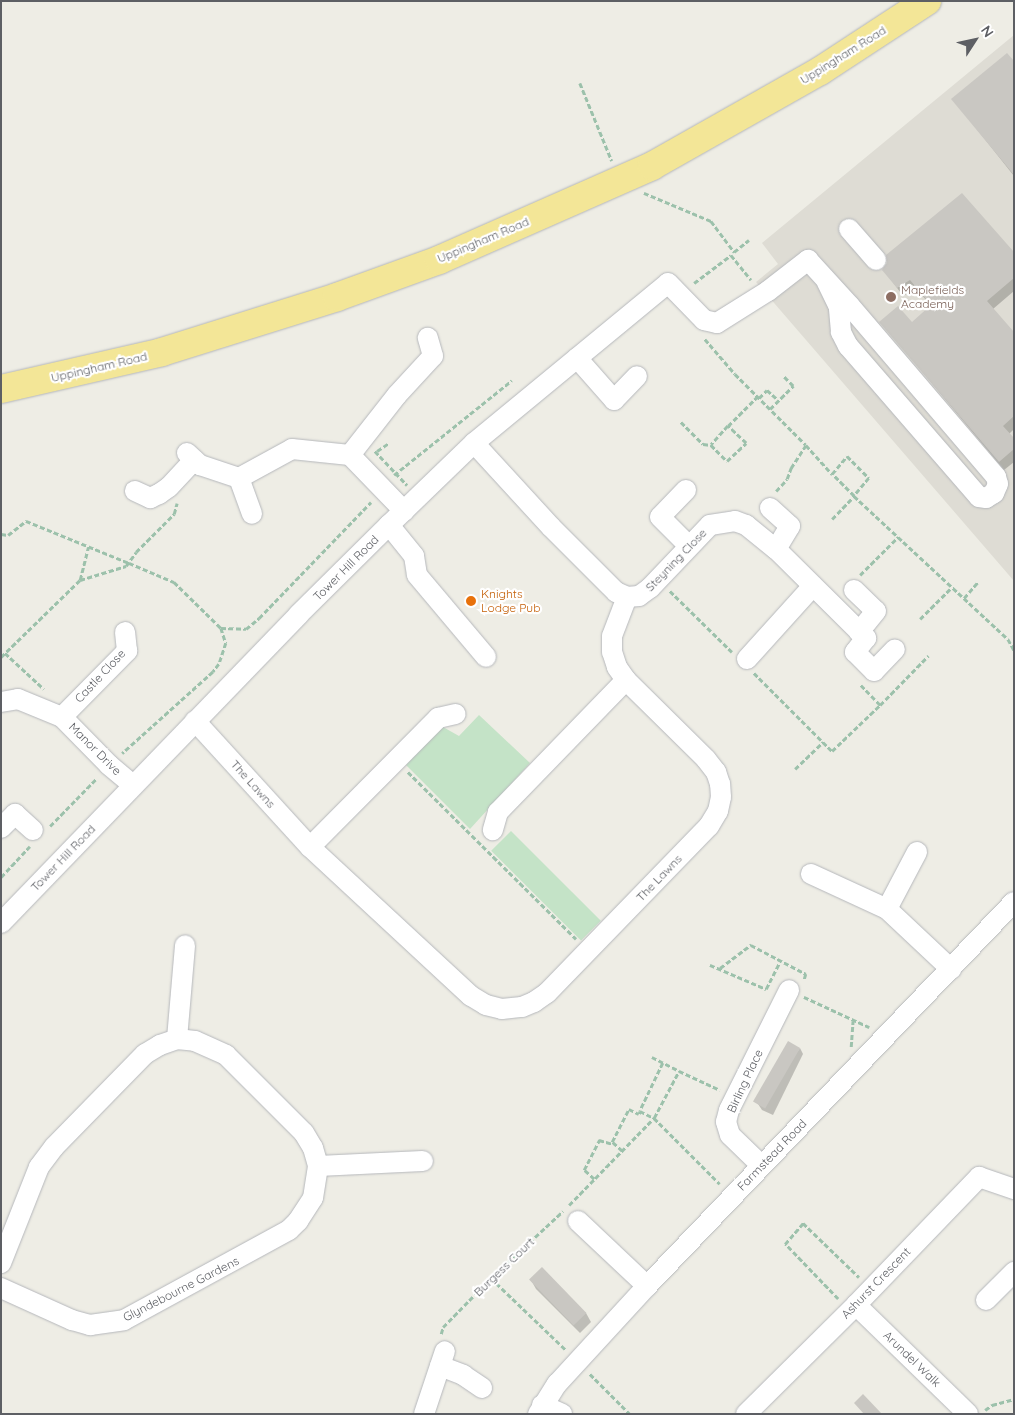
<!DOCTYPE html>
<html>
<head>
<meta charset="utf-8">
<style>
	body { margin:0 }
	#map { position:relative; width:1015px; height:1415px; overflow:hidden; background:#eeede5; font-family:Quicksand,sans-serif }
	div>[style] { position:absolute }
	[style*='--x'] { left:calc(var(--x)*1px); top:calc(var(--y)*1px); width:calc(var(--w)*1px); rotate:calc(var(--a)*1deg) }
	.education>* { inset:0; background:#dedcd4 }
	.green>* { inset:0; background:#c4e3c7; transform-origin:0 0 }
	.shadow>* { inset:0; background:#0003 }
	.building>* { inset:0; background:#c9c7c2; transform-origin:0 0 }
	.path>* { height:2.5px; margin-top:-1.25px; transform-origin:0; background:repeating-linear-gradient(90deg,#9cc1ab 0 5px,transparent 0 7.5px) }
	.roads { filter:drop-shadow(0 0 1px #b5b7bb) drop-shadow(0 0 1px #b5b7bb) }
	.minor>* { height:20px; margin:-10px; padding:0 10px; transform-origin:10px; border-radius:10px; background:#fff }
	.highway>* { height:28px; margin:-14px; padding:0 14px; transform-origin:14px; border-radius:14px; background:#f3e697 }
	.dots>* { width:14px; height:14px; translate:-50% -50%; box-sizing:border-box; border:2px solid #fff; border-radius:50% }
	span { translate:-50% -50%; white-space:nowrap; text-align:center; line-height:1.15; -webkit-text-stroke:4.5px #fff; paint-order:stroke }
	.street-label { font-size:12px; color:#5d5f64 }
	.education-label { font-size:12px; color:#785e54 }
	.left { translate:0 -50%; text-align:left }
	.food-label { font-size:12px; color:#c56008 }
	.frame { position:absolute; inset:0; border:2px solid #5d5f64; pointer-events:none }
	.north { position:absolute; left:950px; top:15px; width:50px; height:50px; -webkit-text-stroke:4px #fff; paint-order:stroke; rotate:55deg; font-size:14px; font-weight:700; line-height:20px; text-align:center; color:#5d5f64 }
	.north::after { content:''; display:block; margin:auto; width:18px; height:22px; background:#5d5f64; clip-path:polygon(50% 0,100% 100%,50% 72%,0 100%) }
</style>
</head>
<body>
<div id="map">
	<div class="education">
		<i style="clip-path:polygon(1014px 35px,1014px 581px,756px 282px,778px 264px,762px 243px)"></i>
	</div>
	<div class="green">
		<i style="clip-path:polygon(479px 715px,530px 763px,470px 829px,406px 765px,436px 731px,443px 727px,459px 736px)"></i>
		<i style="left:511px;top:831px;width:127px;height:28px;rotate:45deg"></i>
	</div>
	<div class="shadow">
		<i style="clip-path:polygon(1014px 63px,1014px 176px,953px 99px)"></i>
		<i style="clip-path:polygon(1014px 254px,1014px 291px,993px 309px,1014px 334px,1014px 429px,1009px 434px,1014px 440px,1014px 462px,1004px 470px,881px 322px,912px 323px,931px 306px,916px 288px,903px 296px,884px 270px)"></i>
		<i style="clip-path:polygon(800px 1048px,803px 1054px,773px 1115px,762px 1110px,758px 1104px)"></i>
		<i style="clip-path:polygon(531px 1280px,586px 1313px,591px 1322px,580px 1333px,536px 1289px)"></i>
	</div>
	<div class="building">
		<i style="clip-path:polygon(1007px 53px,1014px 61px,1014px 175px,951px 99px)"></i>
		<i style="clip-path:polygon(962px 193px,1014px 252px,1014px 278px,987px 301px,1014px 332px,1014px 416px,1003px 426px,1014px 438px,1014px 449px,999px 462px,879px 322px,898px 306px,912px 322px,931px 305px,910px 280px,897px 288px,882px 270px,887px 263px,886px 255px)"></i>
		<i style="left:788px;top:1041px;width:14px;height:70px;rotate:30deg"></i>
		<i style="left:542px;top:1267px;width:64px;height:18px;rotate:46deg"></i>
		<i style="clip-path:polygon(863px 1394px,882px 1414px,864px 1414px,854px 1403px)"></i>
	</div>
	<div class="path">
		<i style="--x:580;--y:83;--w:84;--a:67.7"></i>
		<i style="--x:644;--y:193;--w:73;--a:22.7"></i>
		<i style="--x:711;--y:221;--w:39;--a:53"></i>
		<i style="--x:734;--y:252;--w:19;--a:-39"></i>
		<i style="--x:694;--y:283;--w:46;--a:-37.1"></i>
		<i style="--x:731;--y:255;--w:32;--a:51"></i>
		<i style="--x:705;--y:339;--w:46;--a:49.4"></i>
		<i style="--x:735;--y:374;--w:100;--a:45"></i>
		<i style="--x:759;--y:398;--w:11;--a:-45"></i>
		<i style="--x:767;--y:390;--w:15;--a:42"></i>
		<i style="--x:770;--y:409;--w:33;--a:-45"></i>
		<i style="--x:793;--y:386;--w:13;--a:-135"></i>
		<i style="--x:681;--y:422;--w:31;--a:45"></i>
		<i style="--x:703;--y:444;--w:8;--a:7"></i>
		<i style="--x:728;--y:426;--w:25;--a:132"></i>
		<i style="--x:711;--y:445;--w:23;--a:45"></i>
		<i style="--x:727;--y:461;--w:26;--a:-43"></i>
		<i style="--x:746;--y:443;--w:25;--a:-137"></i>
		<i style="--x:728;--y:426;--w:41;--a:-45"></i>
		<i style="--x:375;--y:451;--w:47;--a:46.7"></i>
		<i style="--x:377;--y:451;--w:14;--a:-34"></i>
		<i style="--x:847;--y:456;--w:31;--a:45"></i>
		<i style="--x:869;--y:478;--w:23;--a:130"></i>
		<i style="--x:854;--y:496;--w:31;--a:-135"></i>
		<i style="--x:832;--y:474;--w:23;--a:-50"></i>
		<i style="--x:394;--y:475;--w:151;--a:-38.8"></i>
		<i style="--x:776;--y:491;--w:16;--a:-47"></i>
		<i style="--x:787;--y:479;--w:12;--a:-70"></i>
		<i style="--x:791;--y:468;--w:27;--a:-57"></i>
		<i style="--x:806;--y:445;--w:39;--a:48"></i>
		<i style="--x:832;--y:519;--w:32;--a:-46"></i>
		<i style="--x:854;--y:496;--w:210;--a:42.9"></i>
		<i style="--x:1008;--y:639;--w:13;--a:61"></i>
		<i style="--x:1;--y:534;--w:7;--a:8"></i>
		<i style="--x:8;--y:535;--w:23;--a:-38"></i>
		<i style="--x:26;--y:521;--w:111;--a:22.2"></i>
		<i style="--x:129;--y:563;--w:49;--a:22.9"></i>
		<i style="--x:174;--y:582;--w:66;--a:44.4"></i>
		<i style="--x:221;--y:628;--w:16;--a:72"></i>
		<i style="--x:226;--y:643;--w:22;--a:108"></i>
		<i style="--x:219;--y:664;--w:10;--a:127"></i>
		<i style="--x:213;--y:672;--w:122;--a:138"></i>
		<i style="--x:860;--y:575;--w:54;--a:-45"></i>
		<i style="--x:80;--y:580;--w:34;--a:-76"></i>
		<i style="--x:670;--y:591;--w:87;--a:44.5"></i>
		<i style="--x:964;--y:598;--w:21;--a:-49"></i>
		<i style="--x:920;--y:619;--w:45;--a:-45"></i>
		<i style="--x:221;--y:628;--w:25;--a:2"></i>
		<i style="--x:246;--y:629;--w:17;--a:-40"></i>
		<i style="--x:259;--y:618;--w:161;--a:-46"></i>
		<i style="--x:5;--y:653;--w:53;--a:42.7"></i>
		<i style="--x:1;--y:657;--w:110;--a:-44.3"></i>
		<i style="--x:80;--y:580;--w:48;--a:-16.9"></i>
		<i style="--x:126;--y:566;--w:17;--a:-54"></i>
		<i style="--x:136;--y:552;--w:54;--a:-45"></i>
		<i style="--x:174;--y:514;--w:11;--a:-75"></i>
		<i style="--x:754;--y:673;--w:110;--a:45"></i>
		<i style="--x:832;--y:751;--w:66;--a:-43.8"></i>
		<i style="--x:861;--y:685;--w:28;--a:46"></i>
		<i style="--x:880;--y:705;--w:69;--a:-45.6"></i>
		<i style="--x:795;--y:769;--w:39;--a:-44"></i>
		<i style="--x:408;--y:772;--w:237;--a:44.8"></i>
		<i style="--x:50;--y:826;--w:67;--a:-45.6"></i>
		<i style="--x:1;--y:877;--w:42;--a:-46.9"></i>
		<i style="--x:710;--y:965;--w:61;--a:23.2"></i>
		<i style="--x:766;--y:989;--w:31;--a:-63"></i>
		<i style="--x:720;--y:968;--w:39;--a:-37"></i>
		<i style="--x:751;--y:945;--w:62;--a:27.8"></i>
		<i style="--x:806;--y:974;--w:7;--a:106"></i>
		<i style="--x:804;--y:997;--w:72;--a:24.8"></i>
		<i style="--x:851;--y:1047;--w:26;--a:-86"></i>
		<i style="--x:652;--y:1057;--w:30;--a:27"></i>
		<i style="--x:663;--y:1063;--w:53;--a:115.6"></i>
		<i style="--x:640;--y:1111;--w:16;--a:27"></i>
		<i style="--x:654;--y:1118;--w:93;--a:45"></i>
		<i style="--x:622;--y:1151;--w:13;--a:-138"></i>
		<i style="--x:612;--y:1142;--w:37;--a:-63"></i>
		<i style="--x:629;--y:1109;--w:11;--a:27"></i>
		<i style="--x:639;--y:1114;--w:3;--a:-72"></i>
		<i style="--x:594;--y:1179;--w:13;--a:-138"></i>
		<i style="--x:584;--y:1170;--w:34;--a:-63"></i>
		<i style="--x:599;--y:1140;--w:15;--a:16"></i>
		<i style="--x:569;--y:1205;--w:122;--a:-45.7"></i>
		<i style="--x:654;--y:1118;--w:53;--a:-62"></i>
		<i style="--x:679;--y:1071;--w:45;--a:24.9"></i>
		<i style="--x:491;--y:1278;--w:103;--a:43.8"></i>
		<i style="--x:838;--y:1299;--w:76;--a:-133.9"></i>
		<i style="--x:785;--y:1244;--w:28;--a:-49"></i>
		<i style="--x:803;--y:1223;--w:78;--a:44"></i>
		<i style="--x:441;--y:1334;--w:7;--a:-74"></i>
		<i style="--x:443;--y:1327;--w:69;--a:-45.6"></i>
		<i style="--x:491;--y:1278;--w:98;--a:-42.9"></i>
		<i style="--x:590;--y:1374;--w:57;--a:45"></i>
		<i style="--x:985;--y:1410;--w:9;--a:-36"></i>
		<i style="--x:992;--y:1405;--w:23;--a:-15"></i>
	</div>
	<div class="roads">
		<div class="minor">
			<i style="--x:849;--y:229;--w:41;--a:48.9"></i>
			<i style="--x:577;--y:358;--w:56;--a:48.6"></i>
			<i style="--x:614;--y:400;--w:33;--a:-46"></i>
			<i style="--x:474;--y:443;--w:114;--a:47.5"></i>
			<i style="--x:551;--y:527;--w:92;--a:45"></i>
			<i style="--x:616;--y:592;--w:12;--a:24"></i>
			<i style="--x:627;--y:597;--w:12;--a:-5"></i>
			<i style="--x:639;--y:596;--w:14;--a:-36"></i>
			<i style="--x:650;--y:588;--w:87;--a:-46.4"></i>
			<i style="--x:710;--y:525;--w:25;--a:-9"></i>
			<i style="--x:735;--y:521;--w:12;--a:20"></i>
			<i style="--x:746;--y:525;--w:38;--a:39"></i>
			<i style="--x:776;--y:549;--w:127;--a:44.7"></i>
			<i style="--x:866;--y:638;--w:18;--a:128"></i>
			<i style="--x:855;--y:652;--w:27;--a:45"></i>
			<i style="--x:874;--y:671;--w:30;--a:-46"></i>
			<i style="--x:187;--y:453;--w:18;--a:43"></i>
			<i style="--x:200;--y:465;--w:41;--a:18.4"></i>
			<i style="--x:239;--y:478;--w:60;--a:-28.7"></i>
			<i style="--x:292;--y:449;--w:58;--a:5.9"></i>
			<i style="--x:350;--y:455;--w:78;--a:46"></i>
			<i style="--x:350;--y:455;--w:76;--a:-51.9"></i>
			<i style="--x:397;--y:395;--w:53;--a:-47.3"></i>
			<i style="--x:433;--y:356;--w:19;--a:-106"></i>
			<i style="--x:239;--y:478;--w:38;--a:70"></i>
			<i style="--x:686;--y:490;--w:37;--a:134"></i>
			<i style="--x:660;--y:517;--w:41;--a:45"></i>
			<i style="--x:135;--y:491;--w:17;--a:25"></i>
			<i style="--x:150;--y:498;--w:10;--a:-24"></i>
			<i style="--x:159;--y:494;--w:12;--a:-35"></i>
			<i style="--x:169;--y:487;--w:37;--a:-47"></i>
			<i style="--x:770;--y:508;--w:27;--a:42"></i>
			<i style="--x:790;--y:526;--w:27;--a:121"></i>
			<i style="--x:389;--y:525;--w:40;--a:51"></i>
			<i style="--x:414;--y:556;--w:19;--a:81"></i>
			<i style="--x:417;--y:575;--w:107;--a:49.9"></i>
			<i style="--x:854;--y:590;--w:30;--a:44"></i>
			<i style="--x:876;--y:611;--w:27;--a:129"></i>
			<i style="--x:747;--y:659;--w:98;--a:-47.9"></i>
			<i style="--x:626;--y:680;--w:16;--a:-125"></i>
			<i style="--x:617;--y:667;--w:16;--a:-108"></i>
			<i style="--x:612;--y:652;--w:16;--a:-90"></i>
			<i style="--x:612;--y:636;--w:42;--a:-69"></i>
			<i style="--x:1;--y:702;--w:17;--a:-10"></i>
			<i style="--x:18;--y:699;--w:48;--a:22.2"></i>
			<i style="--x:62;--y:717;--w:67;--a:45.6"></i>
			<i style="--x:109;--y:765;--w:31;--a:40"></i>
			<i style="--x:62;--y:717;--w:93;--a:-45.4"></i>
			<i style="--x:127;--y:651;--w:19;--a:-96"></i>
			<i style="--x:195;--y:721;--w:171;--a:47.6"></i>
			<i style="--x:310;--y:847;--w:219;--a:42.8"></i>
			<i style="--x:471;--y:996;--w:17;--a:31"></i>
			<i style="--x:486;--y:1005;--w:16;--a:14"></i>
			<i style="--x:502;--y:1009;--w:20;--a:-6"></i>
			<i style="--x:522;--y:1007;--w:13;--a:-23"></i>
			<i style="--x:534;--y:1002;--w:16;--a:-35"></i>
			<i style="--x:547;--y:993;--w:233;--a:-45.9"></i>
			<i style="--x:709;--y:826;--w:17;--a:-59"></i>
			<i style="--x:718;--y:811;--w:14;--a:-78"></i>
			<i style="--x:721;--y:797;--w:13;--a:-94"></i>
			<i style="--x:720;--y:784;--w:13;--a:-108"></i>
			<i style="--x:716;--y:772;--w:16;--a:-128"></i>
			<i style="--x:706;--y:759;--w:112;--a:-135.4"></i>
			<i style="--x:626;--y:680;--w:184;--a:134.1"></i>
			<i style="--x:498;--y:812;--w:19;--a:106"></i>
			<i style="--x:1;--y:828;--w:20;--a:-45"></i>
			<i style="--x:15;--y:814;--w:24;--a:42"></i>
			<i style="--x:310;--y:847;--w:182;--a:-45.2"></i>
			<i style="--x:438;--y:718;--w:18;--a:-13"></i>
			<i style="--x:917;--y:852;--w:64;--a:117.8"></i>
			<i style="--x:887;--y:909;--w:88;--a:43.2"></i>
			<i style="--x:811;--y:874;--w:84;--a:24.7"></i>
			<i style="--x:1;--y:923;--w:429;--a:-46"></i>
			<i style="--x:299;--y:614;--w:127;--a:-44.7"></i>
			<i style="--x:389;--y:525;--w:118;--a:-44"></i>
			<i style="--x:474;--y:443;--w:251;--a:-39.5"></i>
			<i style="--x:668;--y:283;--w:52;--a:45.8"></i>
			<i style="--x:704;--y:320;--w:13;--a:13"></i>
			<i style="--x:717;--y:323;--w:60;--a:-32.1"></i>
			<i style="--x:768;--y:291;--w:51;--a:-37.8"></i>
			<i style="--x:808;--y:260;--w:62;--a:47.6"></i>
			<i style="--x:850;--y:306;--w:225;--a:49.5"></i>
			<i style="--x:996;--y:477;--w:7;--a:74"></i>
			<i style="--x:998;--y:484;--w:10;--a:114"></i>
			<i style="--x:994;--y:493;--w:9;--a:148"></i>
			<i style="--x:986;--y:498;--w:7;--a:-172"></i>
			<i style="--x:979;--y:497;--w:200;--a:-130.9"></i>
			<i style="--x:848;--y:346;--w:16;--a:-117"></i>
			<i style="--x:841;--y:332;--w:25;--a:-95"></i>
			<i style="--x:839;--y:307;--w:28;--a:-116"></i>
			<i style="--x:177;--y:1039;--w:94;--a:-85.1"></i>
			<i style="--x:761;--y:1165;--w:43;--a:-135.9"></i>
			<i style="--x:730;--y:1135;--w:14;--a:-107"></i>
			<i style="--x:726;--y:1122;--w:12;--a:-76"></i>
			<i style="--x:729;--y:1110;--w:134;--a:-63.4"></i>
			<i style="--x:578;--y:1221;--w:95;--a:43.3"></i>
			<i style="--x:1;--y:1263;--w:103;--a:-68.4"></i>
			<i style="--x:39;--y:1167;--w:25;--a:-53"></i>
			<i style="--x:54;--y:1147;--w:130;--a:-45.6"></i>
			<i style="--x:145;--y:1054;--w:17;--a:-31"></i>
			<i style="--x:160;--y:1045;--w:18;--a:-19"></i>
			<i style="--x:177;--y:1039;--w:18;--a:6"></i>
			<i style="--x:195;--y:1041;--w:34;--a:24"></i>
			<i style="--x:226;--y:1055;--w:110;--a:45"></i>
			<i style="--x:304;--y:1133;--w:17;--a:59"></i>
			<i style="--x:313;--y:1148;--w:19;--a:74"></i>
			<i style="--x:318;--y:1166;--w:105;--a:-2.7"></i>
			<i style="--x:1;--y:1288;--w:78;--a:24.3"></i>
			<i style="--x:72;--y:1320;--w:19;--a:16"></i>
			<i style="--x:90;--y:1325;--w:34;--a:-8"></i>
			<i style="--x:124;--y:1320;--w:188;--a:-28.6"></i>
			<i style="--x:289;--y:1230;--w:13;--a:-45"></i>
			<i style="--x:298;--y:1221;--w:27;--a:-57"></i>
			<i style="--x:313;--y:1198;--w:32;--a:-81"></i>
			<i style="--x:986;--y:1300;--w:40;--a:-45"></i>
			<i style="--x:856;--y:1305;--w:156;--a:44.2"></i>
			<i style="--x:440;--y:1366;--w:25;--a:21"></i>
			<i style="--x:463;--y:1375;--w:23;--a:34"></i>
			<i style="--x:542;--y:1405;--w:22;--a:24"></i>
			<i style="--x:424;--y:1414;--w:66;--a:-71.6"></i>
			<i style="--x:538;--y:1414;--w:36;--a:-58"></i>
			<i style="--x:557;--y:1384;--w:133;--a:-47.4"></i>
			<i style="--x:647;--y:1286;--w:531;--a:-46.3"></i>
			<i style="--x:746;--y:1414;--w:155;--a:-44.7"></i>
			<i style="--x:856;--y:1305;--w:178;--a:-46.1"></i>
			<i style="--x:979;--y:1177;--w:37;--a:19"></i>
		</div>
		<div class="highway">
			<i style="--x:1;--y:389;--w:165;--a:-12.9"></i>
			<i style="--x:162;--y:352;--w:183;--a:-17.4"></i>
			<i style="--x:337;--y:297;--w:109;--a:-19.9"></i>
			<i style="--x:439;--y:260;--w:233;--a:-23.8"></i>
			<i style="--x:652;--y:166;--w:193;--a:-29.5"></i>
			<i style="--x:820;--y:71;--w:128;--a:-33.2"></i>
		</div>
	</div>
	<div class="dots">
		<i style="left:891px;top:297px;background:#8d6e63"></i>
		<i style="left:471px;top:601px;background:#e8710a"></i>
	</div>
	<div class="street-label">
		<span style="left:843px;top:55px;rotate:-32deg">Uppingham Road</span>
		<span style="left:483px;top:240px;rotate:-23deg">Uppingham Road</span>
		<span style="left:99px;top:367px;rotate:-13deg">Uppingham Road</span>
		<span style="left:676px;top:560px;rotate:-46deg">Steyning Close</span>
		<span style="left:346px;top:568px;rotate:-45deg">Tower Hill Road</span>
		<span style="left:100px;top:676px;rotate:-47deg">Castle Close</span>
		<span style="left:95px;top:749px;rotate:45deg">Manor Drive</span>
		<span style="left:253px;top:784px;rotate:48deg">The Lawns</span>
		<span style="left:63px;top:858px;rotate:-46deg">Tower Hill Road</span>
		<span style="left:659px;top:878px;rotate:-46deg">The Lawns</span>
		<span style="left:745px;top:1081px;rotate:-65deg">Birling Place</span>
		<span style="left:772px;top:1155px;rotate:-46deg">Farmstead Road</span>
		<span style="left:504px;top:1267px;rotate:-44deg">Burgess Court</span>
		<span style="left:876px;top:1283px;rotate:-46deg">Ashurst Crescent</span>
		<span style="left:181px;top:1289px;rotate:-27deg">Glyndebourne Gardens</span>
		<span style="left:912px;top:1359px;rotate:44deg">Arundel Walk</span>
	</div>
	<div class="education-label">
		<span class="left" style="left:901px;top:297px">Maplefields<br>Academy</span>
	</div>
	<div class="food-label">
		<span class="left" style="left:481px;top:601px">Knights<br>Lodge Pub</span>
	</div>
	<div class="frame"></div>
	<div class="north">N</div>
</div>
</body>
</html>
